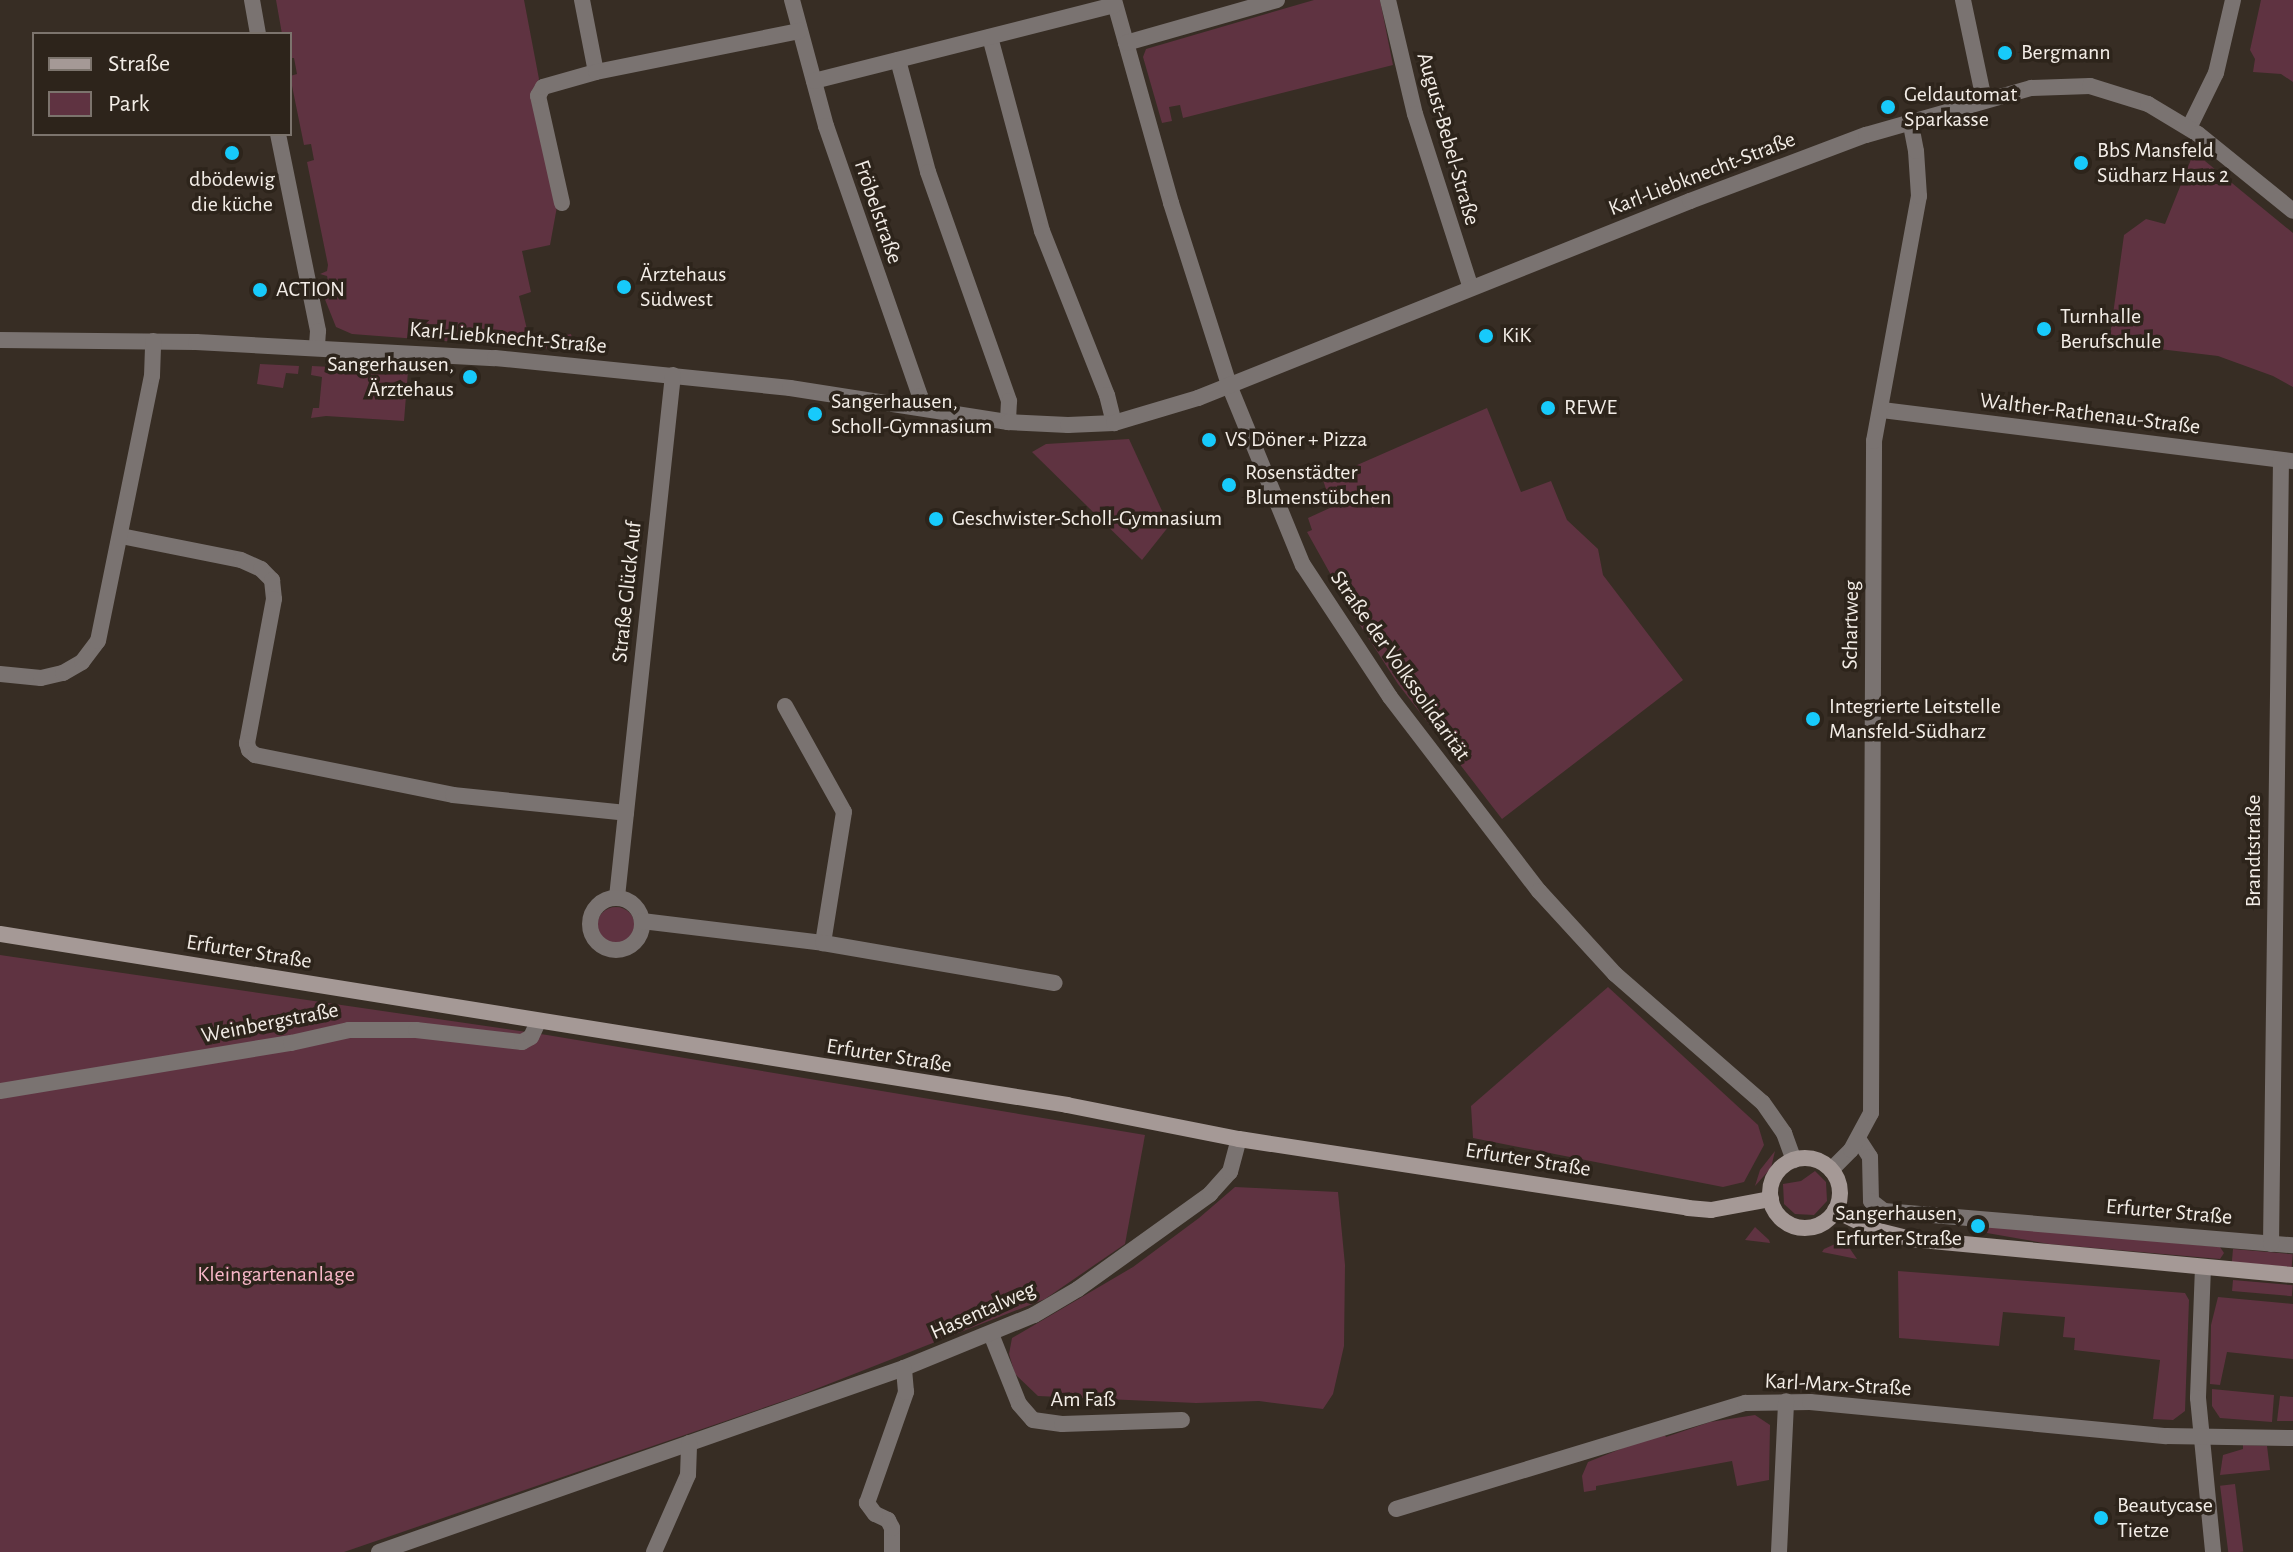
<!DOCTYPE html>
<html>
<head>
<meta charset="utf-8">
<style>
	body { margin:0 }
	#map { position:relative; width:2293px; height:1552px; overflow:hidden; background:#372d24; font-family:"Alegreya Sans",sans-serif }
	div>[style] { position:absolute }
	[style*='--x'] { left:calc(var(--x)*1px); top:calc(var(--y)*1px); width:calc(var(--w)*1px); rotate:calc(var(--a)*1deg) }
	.green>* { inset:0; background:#5f3341; transform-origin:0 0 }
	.round { border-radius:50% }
	.minor>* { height:16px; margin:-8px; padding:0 8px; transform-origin:8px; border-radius:8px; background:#7a7371 }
	.minor>.ring { margin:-8px; padding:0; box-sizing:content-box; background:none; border:16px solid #7a7371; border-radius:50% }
	.secondary>* { height:16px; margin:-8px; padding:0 8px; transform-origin:8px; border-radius:8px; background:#a59996 }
	.secondary>.ring { margin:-8px; padding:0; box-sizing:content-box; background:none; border:16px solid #a59996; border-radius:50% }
	.dots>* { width:22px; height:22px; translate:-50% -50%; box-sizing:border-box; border:4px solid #2d241b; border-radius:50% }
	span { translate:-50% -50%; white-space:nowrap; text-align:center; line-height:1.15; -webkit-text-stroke:7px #2d241b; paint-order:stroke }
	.poi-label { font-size:22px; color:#f3ede7 }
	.left { translate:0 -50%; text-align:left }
	.right { translate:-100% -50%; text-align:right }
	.street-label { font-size:22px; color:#f3ede7 }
	.park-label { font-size:22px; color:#f8b7c8 }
	.legend { position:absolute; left:32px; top:32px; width:260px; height:104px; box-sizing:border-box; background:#2d241b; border:2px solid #7c746d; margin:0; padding:10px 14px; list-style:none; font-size:24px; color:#f3ede7 }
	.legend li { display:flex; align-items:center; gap:16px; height:40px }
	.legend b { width:40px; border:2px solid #7c746d }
</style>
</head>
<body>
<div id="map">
	<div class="green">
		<i style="clip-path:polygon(276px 0,524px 0,539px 79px,534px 91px,558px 201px,550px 245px,522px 251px,531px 292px,519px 296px,530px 342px,571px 334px,575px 351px,352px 334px,336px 327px,324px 297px,331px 295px,327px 276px,320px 274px,327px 271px,328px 265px,307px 162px,314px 160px,311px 144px,304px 145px,290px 76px,297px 74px,294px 58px,290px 58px,290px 34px,282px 34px)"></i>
		<i style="clip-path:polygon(1314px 0,1380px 0,1393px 65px,1183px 118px,1180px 105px,1169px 107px,1172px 121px,1162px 123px,1143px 57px,1146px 49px)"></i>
		<i style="clip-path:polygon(2261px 0,2293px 0,2293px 82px,2281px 74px,2253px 72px,2255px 59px,2250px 50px)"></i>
		<i style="clip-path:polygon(2194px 152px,2293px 233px,2293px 387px,2273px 376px,2218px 356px,2109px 343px,2124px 235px,2146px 219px,2165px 224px)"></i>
		<i style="clip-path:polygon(260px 364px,299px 366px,298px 374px,286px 373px,283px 388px,257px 384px)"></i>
		<i style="clip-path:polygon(312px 366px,408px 371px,404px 421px,326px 416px,311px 418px,313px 408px,319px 408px,322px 377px,311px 375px)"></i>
		<i style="clip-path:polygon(1487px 408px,1521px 492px,1551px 481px,1567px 520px,1598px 549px,1603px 575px,1683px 680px,1502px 819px,1398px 684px,1351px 611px,1307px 532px,1312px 530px,1308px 518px,1332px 507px,1323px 480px)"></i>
		<i style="clip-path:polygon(1129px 439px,1169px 526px,1142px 560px,1032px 452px,1046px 444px)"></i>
		<i class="round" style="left:597px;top:907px;width:38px;height:38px"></i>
		<i style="clip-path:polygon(0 955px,547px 1035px,1145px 1135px,1125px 1244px,1045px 1299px,798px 1396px,344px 1552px,0 1552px)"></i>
		<i style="clip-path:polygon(1608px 987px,1758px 1125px,1764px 1145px,1744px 1182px,1723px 1187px,1473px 1138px,1471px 1106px)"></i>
		<i style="clip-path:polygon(1775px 1151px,1771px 1168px,1755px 1186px,1760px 1170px)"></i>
		<i style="clip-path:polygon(1815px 1171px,1826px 1182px,1827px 1201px,1814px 1215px,1795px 1214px,1784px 1204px,1783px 1184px,1801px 1181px)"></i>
		<i style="clip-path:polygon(1235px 1187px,1338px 1192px,1345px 1265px,1344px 1346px,1333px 1394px,1323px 1409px,1259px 1401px,1196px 1403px,1038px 1396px,1015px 1374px,1009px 1354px,1012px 1338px,1133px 1267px,1199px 1218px)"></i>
		<i style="clip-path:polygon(1988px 1226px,2220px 1247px,2224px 1253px,2220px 1259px,2049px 1244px,1987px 1233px)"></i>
		<i style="clip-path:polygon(1755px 1227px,1769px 1240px,1770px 1243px,1745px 1240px)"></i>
		<i style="clip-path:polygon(1844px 1240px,1857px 1259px,1822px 1252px,1824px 1249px)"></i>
		<i style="left:2233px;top:1249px;width:60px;height:13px;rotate:5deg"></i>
		<i style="clip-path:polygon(1898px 1271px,2185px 1293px,2189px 1300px,2185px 1411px,2173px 1420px,2153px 1419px,2160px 1360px,2074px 1350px,2075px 1338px,2063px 1337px,2065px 1317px,2003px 1312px,1999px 1346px,1899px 1338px)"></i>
		<i style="left:2233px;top:1280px;width:60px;height:11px;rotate:5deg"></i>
		<i style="clip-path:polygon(2218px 1297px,2293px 1304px,2293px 1359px,2227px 1352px,2220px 1385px,2210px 1384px,2211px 1325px)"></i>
		<i style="clip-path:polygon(2212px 1389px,2274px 1395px,2272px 1422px,2220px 1418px,2212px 1406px)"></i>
		<i style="clip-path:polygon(2280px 1396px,2293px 1397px,2293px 1421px,2277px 1421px)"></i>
		<i style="clip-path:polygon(1755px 1415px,1770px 1425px,1769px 1480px,1737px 1486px,1732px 1461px,1596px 1486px,1596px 1490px,1584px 1492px,1582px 1476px,1588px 1462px,1663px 1432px,1666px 1437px,1710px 1422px)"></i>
		<i style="clip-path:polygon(2243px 1445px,2267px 1446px,2270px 1470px,2220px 1475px,2223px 1455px,2243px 1449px)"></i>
		<i style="left:2235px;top:1484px;width:68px;height:15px;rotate:83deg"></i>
	</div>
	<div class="minor">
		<i style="--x:252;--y:0;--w:35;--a:80"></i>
		<i style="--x:582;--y:0;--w:73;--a:79"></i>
		<i style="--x:792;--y:0;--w:131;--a:74.9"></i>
		<i style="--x:826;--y:126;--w:286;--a:70.8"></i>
		<i style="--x:920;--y:396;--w:10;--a:96"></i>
		<i style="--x:1114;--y:0;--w:211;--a:74.3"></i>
		<i style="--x:1171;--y:203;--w:191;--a:72.3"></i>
		<i style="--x:1229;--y:385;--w:195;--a:67.7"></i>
		<i style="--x:1303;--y:565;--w:158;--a:56.6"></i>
		<i style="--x:1390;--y:697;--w:245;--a:52.5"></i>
		<i style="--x:1539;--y:891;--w:113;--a:47.5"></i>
		<i style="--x:1615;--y:974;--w:196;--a:41.1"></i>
		<i style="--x:1763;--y:1103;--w:37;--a:55"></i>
		<i style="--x:1784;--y:1133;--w:29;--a:70"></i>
		<i style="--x:1388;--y:0;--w:117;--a:76.7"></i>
		<i style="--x:1415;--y:114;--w:183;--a:72.2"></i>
		<i style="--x:1963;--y:0;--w:102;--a:78.1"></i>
		<i style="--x:990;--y:37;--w:201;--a:75"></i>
		<i style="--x:1042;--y:231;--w:176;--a:68.4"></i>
		<i style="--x:1107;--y:395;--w:29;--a:76"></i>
		<i style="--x:1126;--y:43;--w:157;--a:-15.9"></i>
		<i style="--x:898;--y:60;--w:116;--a:75"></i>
		<i style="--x:928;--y:172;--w:243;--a:70.5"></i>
		<i style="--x:1009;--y:401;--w:21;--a:93"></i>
		<i style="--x:814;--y:81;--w:310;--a:-14.2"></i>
		<i style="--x:2189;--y:128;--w:61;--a:-63.9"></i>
		<i style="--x:2216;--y:73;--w:75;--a:-76.9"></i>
		<i style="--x:278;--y:134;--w:201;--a:78.5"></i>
		<i style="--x:318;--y:331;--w:16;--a:94"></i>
		<i style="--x:562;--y:203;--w:110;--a:-102.6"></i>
		<i style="--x:538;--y:96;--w:10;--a:-61"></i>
		<i style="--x:543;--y:87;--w:55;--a:-15.8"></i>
		<i style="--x:596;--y:72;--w:208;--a:-11.4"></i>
		<i style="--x:0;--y:340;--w:196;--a:0.6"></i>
		<i style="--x:196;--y:342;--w:299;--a:3.1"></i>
		<i style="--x:495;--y:358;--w:297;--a:5.8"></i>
		<i style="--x:790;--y:388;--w:221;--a:8.9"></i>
		<i style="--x:1008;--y:422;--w:60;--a:2.9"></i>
		<i style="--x:1068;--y:425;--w:46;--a:-2.5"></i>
		<i style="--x:1114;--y:423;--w:88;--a:-16.6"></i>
		<i style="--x:1198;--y:398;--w:530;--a:-21.82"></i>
		<i style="--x:1690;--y:201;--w:188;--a:-20.6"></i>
		<i style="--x:1866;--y:135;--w:172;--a:-15.9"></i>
		<i style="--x:2031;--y:88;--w:59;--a:-1.9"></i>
		<i style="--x:2090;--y:86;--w:61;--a:17.2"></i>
		<i style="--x:2148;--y:104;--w:58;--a:31"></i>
		<i style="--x:2198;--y:134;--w:122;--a:39"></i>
		<i style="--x:1882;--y:410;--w:414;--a:7.1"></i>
		<i style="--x:121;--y:536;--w:122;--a:11.3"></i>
		<i style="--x:241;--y:560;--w:22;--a:24"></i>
		<i style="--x:261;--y:569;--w:16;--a:45"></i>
		<i style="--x:272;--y:580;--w:19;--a:84"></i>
		<i style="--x:274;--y:599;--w:147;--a:100.6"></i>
		<i style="--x:247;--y:743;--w:7;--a:74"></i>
		<i style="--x:249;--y:750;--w:8;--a:40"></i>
		<i style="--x:255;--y:755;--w:202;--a:11.4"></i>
		<i style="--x:453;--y:795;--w:174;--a:5.9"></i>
		<i style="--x:0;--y:674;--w:41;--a:5.6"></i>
		<i style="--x:41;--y:678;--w:23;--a:-13"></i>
		<i style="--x:63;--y:673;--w:22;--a:-30"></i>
		<i style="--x:82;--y:662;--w:26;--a:-53"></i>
		<i style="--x:98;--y:641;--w:270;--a:-78.5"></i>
		<i style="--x:152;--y:376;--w:35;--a:-88"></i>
		<i style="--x:785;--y:706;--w:121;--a:60.9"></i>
		<i style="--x:844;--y:812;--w:133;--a:99.1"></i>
		<i style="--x:617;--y:897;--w:525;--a:-83.88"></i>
		<i class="ring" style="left:590px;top:898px;width:36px;height:36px"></i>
		<i style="--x:642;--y:921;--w:182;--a:6.9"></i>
		<i style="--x:823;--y:943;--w:235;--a:9.8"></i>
		<i style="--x:0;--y:1091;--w:295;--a:-9.4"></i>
		<i style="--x:291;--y:1043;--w:59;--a:-12.6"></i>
		<i style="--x:349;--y:1030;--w:67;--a:0"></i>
		<i style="--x:416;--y:1030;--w:107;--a:6.5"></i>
		<i style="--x:522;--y:1042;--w:10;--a:-29"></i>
		<i style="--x:531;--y:1037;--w:17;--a:-65"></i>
		<i style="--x:1859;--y:1140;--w:20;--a:57"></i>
		<i style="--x:1870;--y:1157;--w:44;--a:88.7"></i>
		<i style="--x:1871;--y:1201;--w:16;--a:38"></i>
		<i style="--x:1884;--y:1211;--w:410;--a:4.8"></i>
		<i style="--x:1831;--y:1170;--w:28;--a:-45"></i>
		<i style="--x:1851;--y:1150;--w:42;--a:-61.6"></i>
		<i style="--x:1871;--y:1113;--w:672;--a:-89.74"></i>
		<i style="--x:1874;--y:441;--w:249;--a:-79.6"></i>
		<i style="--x:1919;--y:196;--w:45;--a:-93.8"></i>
		<i style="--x:1916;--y:151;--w:32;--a:-101"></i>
		<i style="--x:2271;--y:1244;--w:784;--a:-89.27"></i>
		<i style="--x:2203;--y:1267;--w:131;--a:92.2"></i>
		<i style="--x:2198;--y:1398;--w:155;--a:84.4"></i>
		<i style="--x:991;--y:1334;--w:75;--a:68.2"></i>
		<i style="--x:1019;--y:1404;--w:21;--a:49"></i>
		<i style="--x:1033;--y:1420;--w:29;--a:8"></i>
		<i style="--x:1062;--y:1424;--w:120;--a:-1.9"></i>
		<i style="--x:1396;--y:1509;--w:365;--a:-16.9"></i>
		<i style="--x:1745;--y:1403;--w:65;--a:-0.9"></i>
		<i style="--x:1810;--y:1402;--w:358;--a:5.5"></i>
		<i style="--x:2166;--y:1436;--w:127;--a:0.9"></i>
		<i style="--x:379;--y:1552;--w:556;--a:-19.31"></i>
		<i style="--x:904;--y:1368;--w:140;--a:-22.2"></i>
		<i style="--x:1034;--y:1315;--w:51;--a:-30.6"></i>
		<i style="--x:1078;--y:1289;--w:163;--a:-35.7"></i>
		<i style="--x:1210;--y:1194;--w:30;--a:-48"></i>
		<i style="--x:1230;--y:1172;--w:34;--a:-75"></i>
		<i style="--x:654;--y:1552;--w:84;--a:-66.2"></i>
		<i style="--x:688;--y:1475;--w:32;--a:-88"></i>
		<i style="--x:892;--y:1552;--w:24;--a:-90"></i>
		<i style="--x:892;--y:1528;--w:9;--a:-117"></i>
		<i style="--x:888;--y:1520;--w:14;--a:-155"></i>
		<i style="--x:875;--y:1514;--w:14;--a:-126"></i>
		<i style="--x:867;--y:1503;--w:118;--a:-70.6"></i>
		<i style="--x:906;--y:1392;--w:24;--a:-95"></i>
		<i style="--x:1779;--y:1552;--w:151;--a:-87.3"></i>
	</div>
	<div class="secondary">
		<i style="--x:0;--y:934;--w:1081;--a:9.1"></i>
		<i style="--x:1067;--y:1105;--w:175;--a:11.2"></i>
		<i style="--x:1239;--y:1139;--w:454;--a:8.7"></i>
		<i style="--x:1688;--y:1208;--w:23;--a:5"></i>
		<i style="--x:1711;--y:1210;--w:61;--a:-10.4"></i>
		<i class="ring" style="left:1770px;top:1158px;width:54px;height:54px"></i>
		<i style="--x:1835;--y:1210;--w:45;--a:26.6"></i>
		<i style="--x:1875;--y:1230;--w:37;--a:14"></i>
		<i style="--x:1911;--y:1239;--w:384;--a:5.4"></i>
	</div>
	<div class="dots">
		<i style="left:2005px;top:53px;background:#17cafb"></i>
		<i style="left:1888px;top:107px;background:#17cafb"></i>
		<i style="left:232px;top:153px;background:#17cafb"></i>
		<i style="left:2081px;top:163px;background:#17cafb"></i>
		<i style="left:624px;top:287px;background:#17cafb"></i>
		<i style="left:260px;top:290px;background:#17cafb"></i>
		<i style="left:2044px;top:329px;background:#17cafb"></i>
		<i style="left:1486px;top:336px;background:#17cafb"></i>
		<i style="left:470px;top:377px;background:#17cafb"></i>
		<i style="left:1548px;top:408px;background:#17cafb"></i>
		<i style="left:815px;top:414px;background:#17cafb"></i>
		<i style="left:1209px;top:440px;background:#17cafb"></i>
		<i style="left:1229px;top:485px;background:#17cafb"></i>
		<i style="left:936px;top:519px;background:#17cafb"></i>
		<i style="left:1813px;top:719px;background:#17cafb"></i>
		<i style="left:1978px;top:1226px;background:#17cafb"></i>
		<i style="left:2101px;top:1518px;background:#17cafb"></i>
	</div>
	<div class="poi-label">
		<span class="left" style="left:2021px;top:53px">Bergmann</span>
		<span class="left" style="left:1904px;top:107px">Geldautomat<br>Sparkasse</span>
		<span class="left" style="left:2097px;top:163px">BbS Mansfeld<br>Südharz Haus 2</span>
		<span style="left:232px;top:192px">dbödewig<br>die küche</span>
		<span class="left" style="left:640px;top:287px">Ärztehaus<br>Südwest</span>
		<span class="left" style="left:276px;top:290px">ACTION</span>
		<span class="left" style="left:2060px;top:329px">Turnhalle<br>Berufschule</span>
		<span class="left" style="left:1502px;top:336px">KiK</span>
		<span class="right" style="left:454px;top:377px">Sangerhausen,<br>Ärztehaus</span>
		<span class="left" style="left:831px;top:414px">Sangerhausen,<br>Scholl-Gymnasium</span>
		<span class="left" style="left:1564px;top:408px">REWE</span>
		<span class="left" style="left:1225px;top:440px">VS Döner + Pizza</span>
		<span class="left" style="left:1245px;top:485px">Rosenstädter<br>Blumenstübchen</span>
		<span class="left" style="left:952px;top:519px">Geschwister-Scholl-Gymnasium</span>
		<span class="left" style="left:1829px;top:719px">Integrierte Leitstelle<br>Mansfeld-Südharz</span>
		<span class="right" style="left:1962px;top:1226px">Sangerhausen,<br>Erfurter Straße</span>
		<span class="left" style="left:2117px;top:1518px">Beautycase<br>Tietze</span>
	</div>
	<div class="street-label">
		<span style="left:1448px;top:139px;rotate:74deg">August-Bebel-Straße</span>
		<span style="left:1702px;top:174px;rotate:-21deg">Karl-Liebknecht-Straße</span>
		<span style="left:878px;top:212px;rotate:71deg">Fröbelstraße</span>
		<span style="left:508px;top:338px;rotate:5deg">Karl-Liebknecht-Straße</span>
		<span style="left:2090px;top:414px;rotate:7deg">Walther-Rathenau-Straße</span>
		<span style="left:627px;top:592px;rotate:-84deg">Straße Glück Auf</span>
		<span style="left:1851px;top:625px;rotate:-89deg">Schartweg</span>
		<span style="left:1400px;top:666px;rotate:55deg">Straße der Volkssolidarität</span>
		<span style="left:2254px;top:851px;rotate:-90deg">Brandtstraße</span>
		<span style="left:249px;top:952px;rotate:9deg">Erfurter Straße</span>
		<span style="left:270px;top:1023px;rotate:-11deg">Weinbergstraße</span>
		<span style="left:889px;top:1056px;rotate:9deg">Erfurter Straße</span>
		<span style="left:1528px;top:1160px;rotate:9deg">Erfurter Straße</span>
		<span style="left:2169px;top:1212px;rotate:5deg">Erfurter Straße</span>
		<span style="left:983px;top:1311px;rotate:-24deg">Hasentalweg</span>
		<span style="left:1838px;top:1385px;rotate:3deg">Karl-Marx-Straße</span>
		<span style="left:1083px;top:1400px">Am Faß</span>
	</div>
	<div class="park-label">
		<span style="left:276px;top:1275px">Kleingartenanlage</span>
	</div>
	<ul class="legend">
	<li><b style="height:10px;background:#a59996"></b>Straße</li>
	<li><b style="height:22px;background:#5f3341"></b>Park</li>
	</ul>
</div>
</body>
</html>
